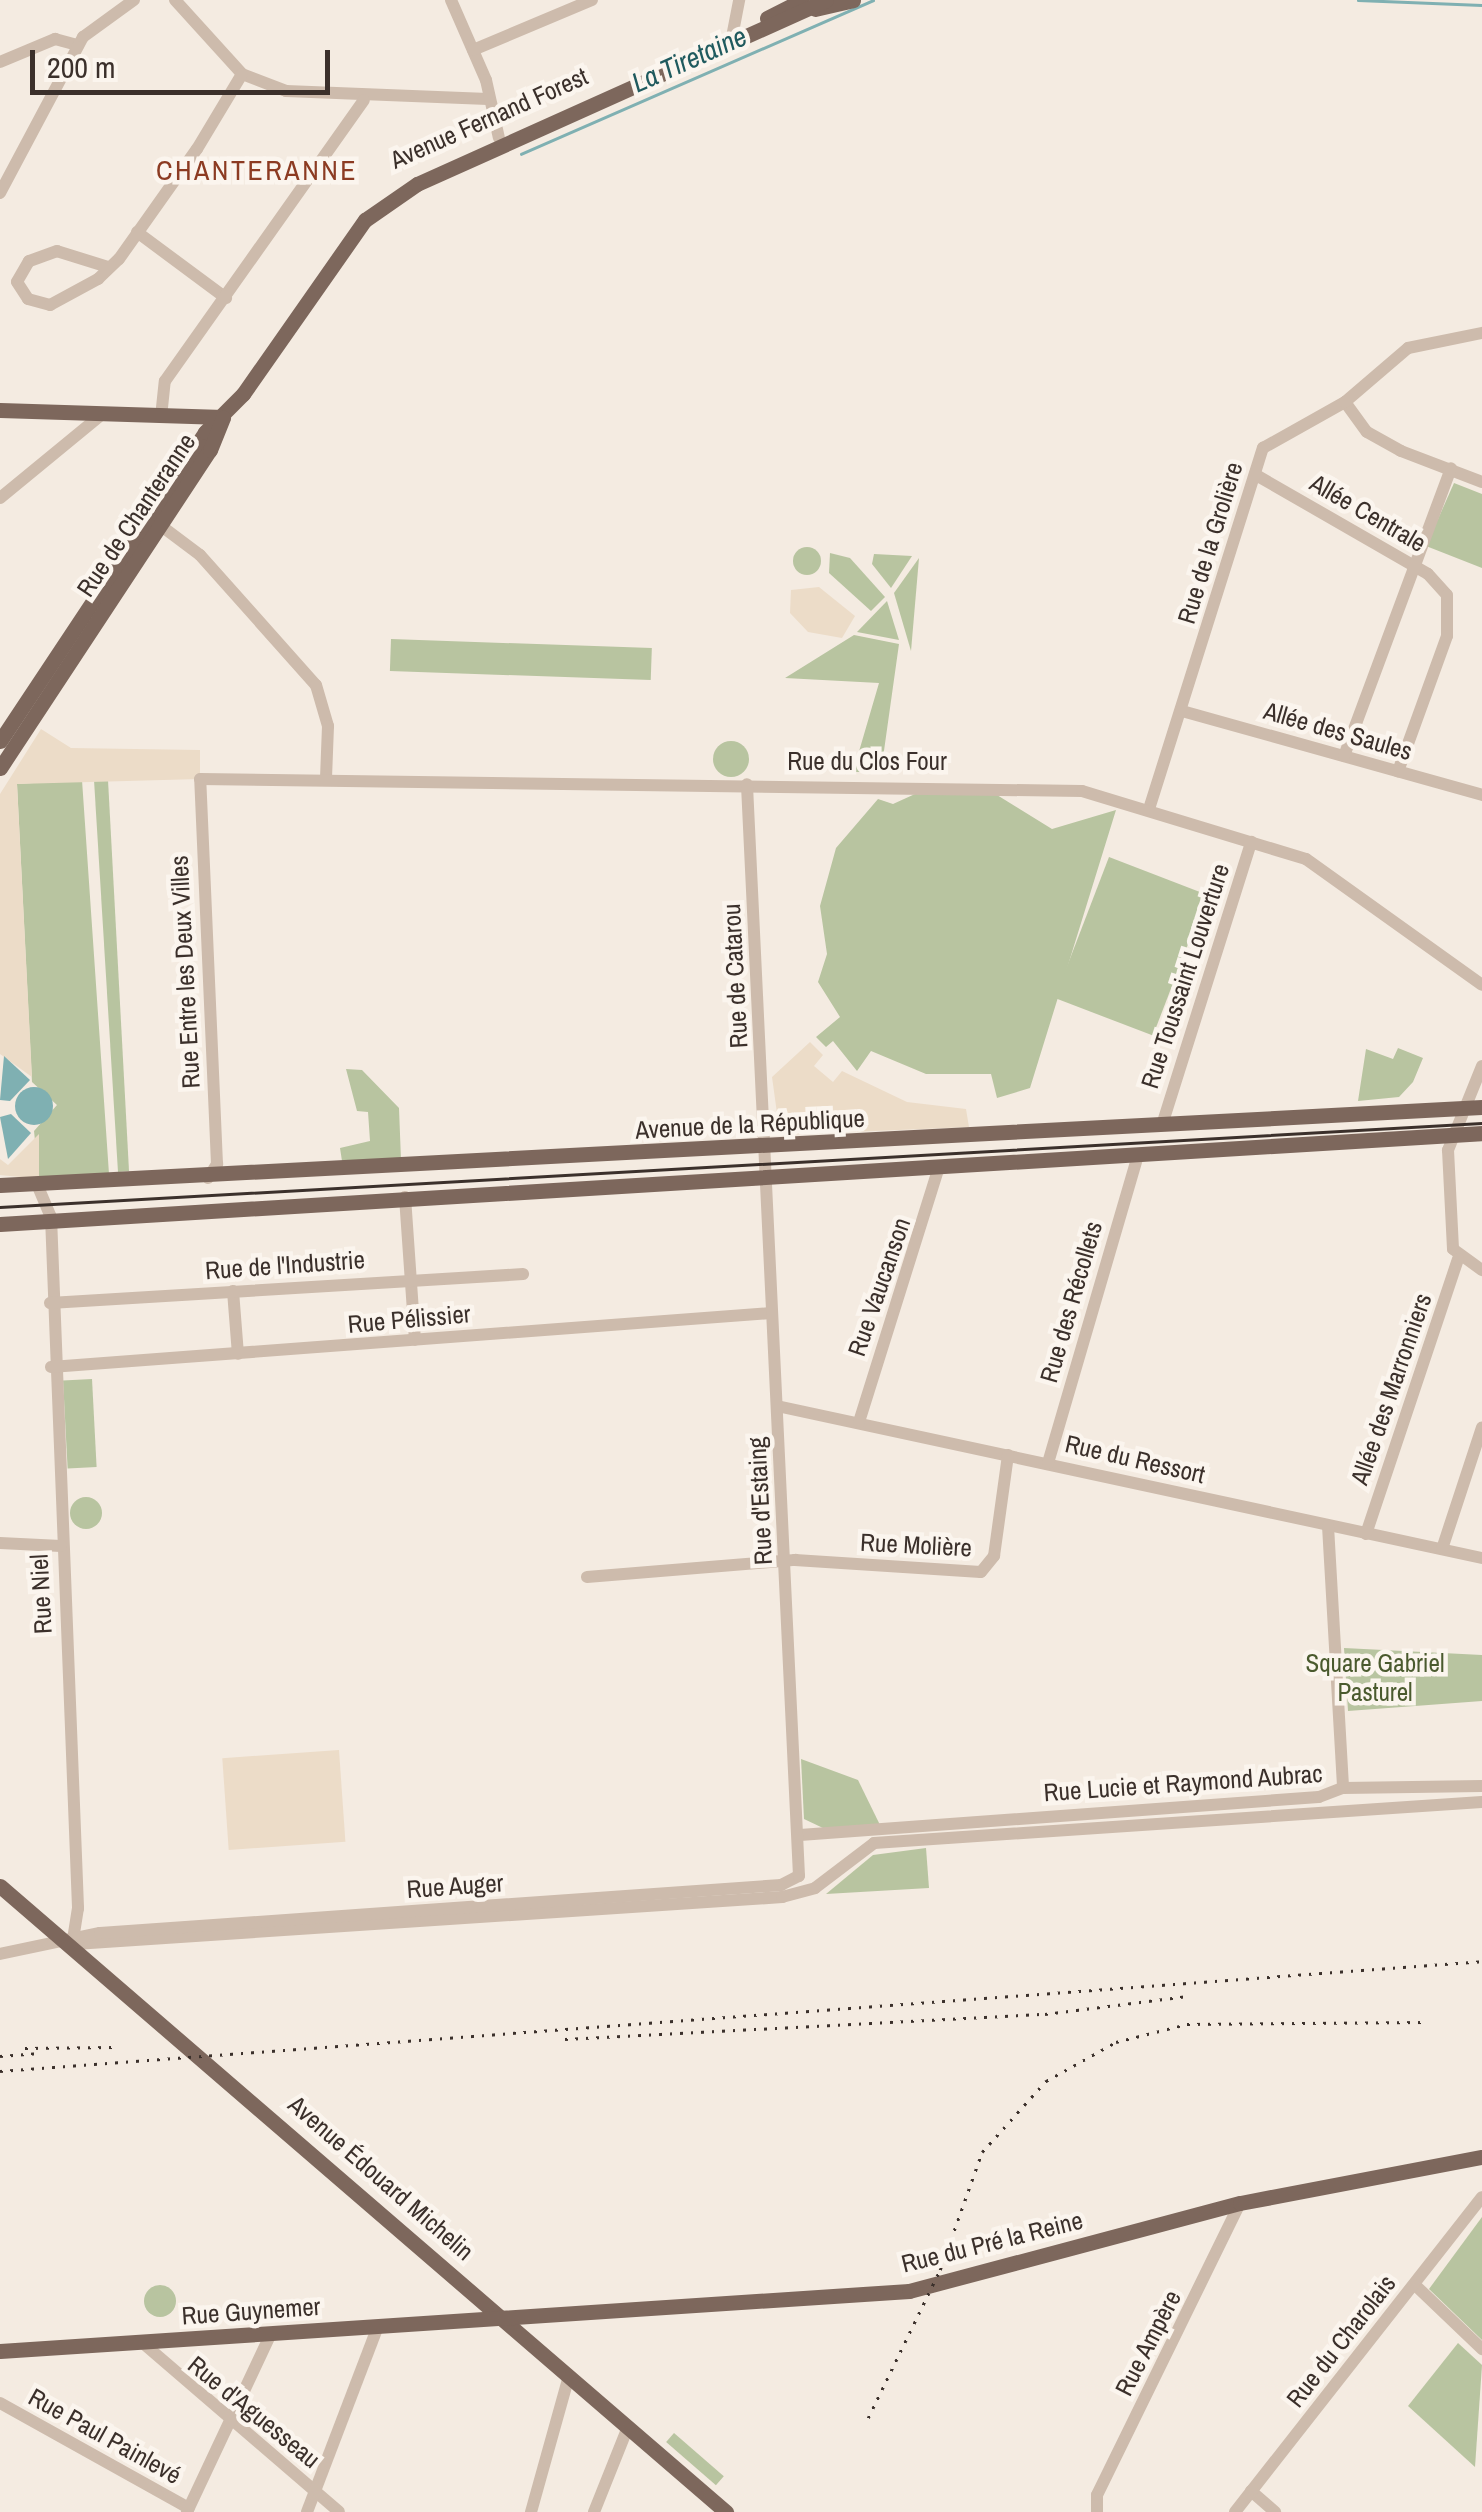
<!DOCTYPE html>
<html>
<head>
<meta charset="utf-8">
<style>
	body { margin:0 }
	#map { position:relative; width:1482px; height:2512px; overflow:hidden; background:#f4ebe1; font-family:"Archivo Narrow",sans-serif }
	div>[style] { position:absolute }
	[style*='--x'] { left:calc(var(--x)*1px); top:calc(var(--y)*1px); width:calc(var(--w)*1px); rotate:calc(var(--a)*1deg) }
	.green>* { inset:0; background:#b8c4a0; transform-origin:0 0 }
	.round { border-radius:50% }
	.plaza>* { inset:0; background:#ecdcc8; transform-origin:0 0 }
	.water>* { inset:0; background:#7fb0b2 }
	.stream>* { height:2.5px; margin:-1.25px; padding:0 1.25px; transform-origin:1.25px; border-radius:1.25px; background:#7fb0b2 }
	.minor>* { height:12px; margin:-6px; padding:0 6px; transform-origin:6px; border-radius:6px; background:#cdbbac }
	.major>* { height:15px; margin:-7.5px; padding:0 7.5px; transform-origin:7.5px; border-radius:7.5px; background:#7d675c }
	.tram>* { height:2.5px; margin:-1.25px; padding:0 1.25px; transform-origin:1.25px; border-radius:1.25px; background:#3b302b }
	.rail>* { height:2.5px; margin-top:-1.25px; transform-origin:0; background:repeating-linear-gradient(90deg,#3b302b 0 2.5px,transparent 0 10.5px) }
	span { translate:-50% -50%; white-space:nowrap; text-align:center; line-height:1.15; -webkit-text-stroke:9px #fbf5ee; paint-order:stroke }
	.street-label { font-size:25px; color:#3b302b }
	.park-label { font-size:25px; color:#4a5a2e }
	.water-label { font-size:28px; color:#1f5a5e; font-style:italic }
	.neighbourhood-label { font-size:28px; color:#8c3b22; letter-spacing:2.5px }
	.scale { position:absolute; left:30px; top:50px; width:300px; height:45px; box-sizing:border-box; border:5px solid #3b302b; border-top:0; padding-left:12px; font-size:30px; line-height:35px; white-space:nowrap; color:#3b302b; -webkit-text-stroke:8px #fbf5ee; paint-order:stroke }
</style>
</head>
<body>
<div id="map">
	<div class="green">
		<i style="clip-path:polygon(1454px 483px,1482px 494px,1482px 568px,1426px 546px)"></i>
		<i class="round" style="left:793px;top:547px;width:28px;height:28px"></i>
		<i style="clip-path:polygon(830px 553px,850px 558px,885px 597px,871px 611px,829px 573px)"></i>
		<i style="clip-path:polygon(874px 554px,912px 556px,891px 588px,872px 564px)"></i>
		<i style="clip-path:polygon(919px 558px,911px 651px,894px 593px)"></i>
		<i style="clip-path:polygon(887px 601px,899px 640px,857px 632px)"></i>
		<i style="clip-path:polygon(854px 635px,899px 644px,881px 772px,853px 772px,879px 683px,785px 678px)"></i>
		<i style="left:391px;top:639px;width:261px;height:32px;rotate:2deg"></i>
		<i class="round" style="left:713px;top:741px;width:36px;height:36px"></i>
		<i style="clip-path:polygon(82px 780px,109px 1174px,39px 1179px,34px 1131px,57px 1105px,32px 1082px,17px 784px)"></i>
		<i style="clip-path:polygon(94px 780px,108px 780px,129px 1171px,118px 1172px)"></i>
		<i style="clip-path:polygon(915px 794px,997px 795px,1052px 829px,1116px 810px,1030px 1088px,997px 1098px,991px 1074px,926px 1074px,871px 1051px,857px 1071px,833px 1041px,826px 1047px,816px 1037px,840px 1017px,818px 982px,827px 954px,820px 906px,836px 848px,878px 799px,893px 804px)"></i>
		<i style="left:1109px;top:857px;width:105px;height:151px;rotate:21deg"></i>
		<i style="clip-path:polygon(1398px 1048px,1423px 1058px,1413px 1082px,1399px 1097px,1358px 1101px,1366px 1049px,1393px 1059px)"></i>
		<i style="clip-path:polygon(346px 1069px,362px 1070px,399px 1108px,401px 1160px,342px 1161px,340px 1148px,370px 1141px,368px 1112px,357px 1111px)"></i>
		<i style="left:92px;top:1379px;width:88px;height:29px;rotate:87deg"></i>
		<i class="round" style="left:70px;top:1497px;width:32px;height:32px"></i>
		<i style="clip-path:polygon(1344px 1648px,1482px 1655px,1482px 1701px,1348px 1711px)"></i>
		<i style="clip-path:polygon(801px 1759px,858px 1780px,880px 1825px,823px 1828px,804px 1819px)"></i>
		<i style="clip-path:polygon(926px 1848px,929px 1888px,826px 1894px,873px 1855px)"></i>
		<i style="clip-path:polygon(1482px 2217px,1482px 2340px,1429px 2289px)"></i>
		<i class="round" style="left:144px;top:2285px;width:32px;height:32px"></i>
		<i style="clip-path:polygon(1458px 2343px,1482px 2365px,1475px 2467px,1408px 2406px)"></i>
		<i style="left:674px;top:2433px;width:66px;height:12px;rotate:41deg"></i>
	</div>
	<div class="plaza">
		<i style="clip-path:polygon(819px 587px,855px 616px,842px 638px,808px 632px,790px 613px,791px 590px)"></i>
		<i style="clip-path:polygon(41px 729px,71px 748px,200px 750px,200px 779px,17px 784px,32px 1077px,0 1054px,0 794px)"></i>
		<i style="clip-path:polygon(810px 1042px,823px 1055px,814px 1066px,833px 1082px,842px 1071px,907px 1102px,966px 1109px,969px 1127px,780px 1135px,772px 1077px)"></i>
		<i style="clip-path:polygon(39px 1134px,39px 1179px,0 1175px,0 1159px,8px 1165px)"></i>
		<i style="left:339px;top:1750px;width:92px;height:117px;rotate:86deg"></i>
	</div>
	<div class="water">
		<i style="clip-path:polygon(4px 1056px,30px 1080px,10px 1101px,0 1100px)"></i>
		<i class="round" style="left:15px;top:1087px;width:38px;height:38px"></i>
		<i style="clip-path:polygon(11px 1114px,31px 1133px,8px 1159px,0 1117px)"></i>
	</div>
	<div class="stream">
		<i style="--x:1358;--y:0;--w:124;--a:2.3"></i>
		<i style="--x:521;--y:154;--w:384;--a:-23.6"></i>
	</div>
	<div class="minor">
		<i style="--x:175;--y:0;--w:100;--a:47.8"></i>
		<i style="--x:242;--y:74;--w:47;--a:21.1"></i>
		<i style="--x:286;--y:91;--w:202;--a:2.3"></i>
		<i style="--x:451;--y:0;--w:87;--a:66.4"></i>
		<i style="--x:486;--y:80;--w:59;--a:77.4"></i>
		<i style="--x:732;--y:37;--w:38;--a:-79"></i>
		<i style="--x:473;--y:50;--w:129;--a:-22.8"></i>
		<i style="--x:0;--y:62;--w:60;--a:-22.7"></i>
		<i style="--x:55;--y:39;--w:24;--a:15"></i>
		<i style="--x:0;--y:193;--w:177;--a:-62"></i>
		<i style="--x:83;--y:37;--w:63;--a:-36"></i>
		<i style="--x:137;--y:232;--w:111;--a:36.6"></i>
		<i style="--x:108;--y:267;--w:53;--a:-162.6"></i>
		<i style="--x:57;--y:251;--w:30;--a:160"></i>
		<i style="--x:29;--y:261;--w:24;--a:120"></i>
		<i style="--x:17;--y:282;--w:20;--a:57"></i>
		<i style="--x:28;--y:299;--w:23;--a:15"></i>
		<i style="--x:50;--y:305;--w:55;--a:-28.4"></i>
		<i style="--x:98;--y:279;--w:29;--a:-44"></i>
		<i style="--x:119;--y:259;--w:135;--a:-54.7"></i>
		<i style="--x:197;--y:149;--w:87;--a:-59"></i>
		<i style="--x:1345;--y:402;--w:37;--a:54"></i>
		<i style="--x:1367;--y:432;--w:39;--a:29"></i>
		<i style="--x:1401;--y:451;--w:87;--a:20.9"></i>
		<i style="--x:161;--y:417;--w:36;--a:-84"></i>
		<i style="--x:165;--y:381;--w:344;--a:-54.7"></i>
		<i style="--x:1256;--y:475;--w:198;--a:29.9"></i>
		<i style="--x:1428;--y:574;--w:28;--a:48"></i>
		<i style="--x:1447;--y:595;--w:41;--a:90"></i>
		<i style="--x:1447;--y:636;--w:144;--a:109.9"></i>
		<i style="--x:0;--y:498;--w:131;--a:-39.4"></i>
		<i style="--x:160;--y:525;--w:50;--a:36.9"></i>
		<i style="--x:200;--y:555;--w:174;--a:48.3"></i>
		<i style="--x:316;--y:685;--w:43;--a:73.7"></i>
		<i style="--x:328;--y:726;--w:53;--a:92.2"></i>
		<i style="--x:1182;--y:711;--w:312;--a:15.6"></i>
		<i style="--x:1344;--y:756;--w:307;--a:-69.6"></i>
		<i style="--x:1149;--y:809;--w:379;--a:-72.5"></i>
		<i style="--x:1263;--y:448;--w:94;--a:-29.3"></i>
		<i style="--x:1345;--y:402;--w:83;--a:-40.6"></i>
		<i style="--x:1408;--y:348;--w:76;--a:-11.5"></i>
		<i style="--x:1482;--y:1066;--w:91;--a:112"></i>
		<i style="--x:1448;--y:1150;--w:99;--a:87.1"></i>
		<i style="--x:1453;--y:1249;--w:36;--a:36"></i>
		<i style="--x:1162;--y:1125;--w:297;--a:-72.5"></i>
		<i style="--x:208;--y:1178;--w:17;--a:-57"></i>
		<i style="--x:217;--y:1164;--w:385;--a:-92.5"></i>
		<i style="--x:200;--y:779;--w:882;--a:0.78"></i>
		<i style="--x:1082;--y:791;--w:234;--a:16.9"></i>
		<i style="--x:1306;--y:859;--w:216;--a:35.6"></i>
		<i style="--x:39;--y:1189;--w:30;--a:67"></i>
		<i style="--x:51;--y:1217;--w:692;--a:87.76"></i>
		<i style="--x:78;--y:1908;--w:36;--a:99"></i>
		<i style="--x:405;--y:1197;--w:143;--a:86"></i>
		<i style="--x:233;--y:1291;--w:63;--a:85.5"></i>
		<i style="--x:50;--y:1303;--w:474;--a:-3.5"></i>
		<i style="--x:51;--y:1367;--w:722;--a:-4.29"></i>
		<i style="--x:777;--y:1406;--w:721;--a:12.17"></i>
		<i style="--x:859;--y:1422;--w:268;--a:-72.6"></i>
		<i style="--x:1048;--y:1463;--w:321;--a:-73.7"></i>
		<i style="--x:1328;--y:1526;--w:262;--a:86.7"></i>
		<i style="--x:1366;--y:1534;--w:290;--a:-71.5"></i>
		<i style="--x:0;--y:1543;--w:61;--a:2.8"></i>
		<i style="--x:1442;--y:1549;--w:128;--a:-71.8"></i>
		<i style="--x:587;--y:1577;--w:209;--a:-4.7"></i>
		<i style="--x:795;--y:1560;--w:186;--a:3.7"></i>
		<i style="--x:981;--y:1572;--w:21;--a:-51"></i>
		<i style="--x:994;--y:1556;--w:102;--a:-82.1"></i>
		<i style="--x:1343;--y:1788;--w:139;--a:-0.8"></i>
		<i style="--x:800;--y:1835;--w:520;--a:-4.19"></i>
		<i style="--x:1319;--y:1797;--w:26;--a:-21"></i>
		<i style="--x:75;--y:1944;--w:709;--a:-3.8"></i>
		<i style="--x:782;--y:1897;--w:34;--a:-15"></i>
		<i style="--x:815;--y:1888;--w:74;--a:-37.3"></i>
		<i style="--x:874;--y:1843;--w:609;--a:-3.86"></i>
		<i style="--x:0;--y:1954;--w:102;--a:-11.9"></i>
		<i style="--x:100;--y:1933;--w:683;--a:-4.03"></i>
		<i style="--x:781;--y:1885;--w:20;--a:-27"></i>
		<i style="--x:799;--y:1876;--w:1093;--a:-92.73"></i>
		<i style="--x:1415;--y:2285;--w:93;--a:43.7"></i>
		<i style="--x:144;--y:2344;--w:257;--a:40.7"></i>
		<i style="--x:0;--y:2403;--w:216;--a:29.1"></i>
		<i style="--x:1251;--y:2491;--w:32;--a:41"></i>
		<i style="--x:187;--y:2512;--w:195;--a:-64.8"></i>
		<i style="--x:307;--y:2512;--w:196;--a:-69.1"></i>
		<i style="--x:531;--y:2512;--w:141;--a:-74.4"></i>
		<i style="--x:594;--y:2512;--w:92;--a:-68.2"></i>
		<i style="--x:1097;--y:2512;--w:17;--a:-90"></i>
		<i style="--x:1097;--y:2495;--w:325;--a:-63.9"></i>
		<i style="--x:1235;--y:2512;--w:400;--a:-51.9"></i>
	</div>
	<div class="major">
		<i style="--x:815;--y:9;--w:39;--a:-13"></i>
		<i style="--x:767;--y:18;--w:39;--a:-27"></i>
		<i style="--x:0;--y:410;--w:223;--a:1.8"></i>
		<i style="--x:0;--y:741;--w:371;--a:-56.4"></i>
		<i style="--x:205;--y:432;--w:54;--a:-45"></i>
		<i style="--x:243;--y:394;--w:213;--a:-55"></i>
		<i style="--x:365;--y:220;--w:63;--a:-34.7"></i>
		<i style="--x:417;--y:184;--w:448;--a:-24.2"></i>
		<i style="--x:0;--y:768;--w:381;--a:-56.6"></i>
		<i style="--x:210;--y:450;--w:35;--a:-68"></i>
		<i style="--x:0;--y:1185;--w:1484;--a:-3.01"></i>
		<i style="--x:0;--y:1224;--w:1485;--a:-3.51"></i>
		<i style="--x:0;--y:1886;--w:959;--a:40.77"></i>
		<i style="--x:0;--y:2351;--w:911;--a:-3.78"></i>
		<i style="--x:909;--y:2291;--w:342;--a:-14.9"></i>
		<i style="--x:1240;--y:2203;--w:246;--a:-10.8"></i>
	</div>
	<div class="tram">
		<i style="--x:0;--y:1207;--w:1484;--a:-3.24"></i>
	</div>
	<div class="rail">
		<i style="--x:565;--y:2039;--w:481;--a:-3"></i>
		<i style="--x:1045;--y:2014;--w:144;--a:-7.2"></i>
		<i style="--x:25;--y:2048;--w:90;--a:-0.6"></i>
		<i style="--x:0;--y:2056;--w:40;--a:-4.3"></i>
		<i style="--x:0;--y:2071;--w:1486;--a:-4.24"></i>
		<i style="--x:868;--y:2418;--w:165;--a:-64.1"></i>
		<i style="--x:940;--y:2270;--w:125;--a:-70.4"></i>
		<i style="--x:982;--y:2152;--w:96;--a:-48"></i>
		<i style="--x:1046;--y:2081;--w:80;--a:-29.1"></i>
		<i style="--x:1116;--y:2042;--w:73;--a:-14.2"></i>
		<i style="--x:1187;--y:2024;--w:239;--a:-0.5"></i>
	</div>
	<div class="street-label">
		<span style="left:489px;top:118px;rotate:-24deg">Avenue Fernand Forest</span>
		<span style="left:1368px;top:513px;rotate:30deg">Allée Centrale</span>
		<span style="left:136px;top:515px;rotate:-56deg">Rue de Chanteranne</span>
		<span style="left:1210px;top:543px;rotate:-73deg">Rue de la Grolière</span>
		<span style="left:1338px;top:731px;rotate:16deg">Allée des Saules</span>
		<span style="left:867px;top:761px">Rue du Clos Four</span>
		<span style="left:185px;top:972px;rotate:-93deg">Rue Entre les Deux Villes</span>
		<span style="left:735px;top:976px;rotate:-93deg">Rue de Catarou</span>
		<span style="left:1185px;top:976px;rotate:-72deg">Rue Toussaint Louverture</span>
		<span style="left:750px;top:1124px;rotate:-3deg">Avenue de la République</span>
		<span style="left:285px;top:1265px;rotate:-4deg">Rue de l'Industrie</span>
		<span style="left:879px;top:1287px;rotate:-71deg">Rue Vaucanson</span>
		<span style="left:1071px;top:1302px;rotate:-74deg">Rue des Récollets</span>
		<span style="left:409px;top:1319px;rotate:-5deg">Rue Pélissier</span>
		<span style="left:1391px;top:1389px;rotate:-71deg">Allée des Marronniers</span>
		<span style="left:1135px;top:1459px;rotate:13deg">Rue du Ressort</span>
		<span style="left:760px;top:1501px;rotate:-93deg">Rue d'Estaing</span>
		<span style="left:916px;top:1545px;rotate:3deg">Rue Molière</span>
		<span style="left:41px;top:1594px;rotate:-93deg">Rue Niel</span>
		<span style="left:1183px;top:1783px;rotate:-4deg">Rue Lucie et Raymond Aubrac</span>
		<span style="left:455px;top:1886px;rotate:-4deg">Rue Auger</span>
		<span style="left:381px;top:2178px;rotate:41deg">Avenue Édouard Michelin</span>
		<span style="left:992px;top:2242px;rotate:-14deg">Rue du Pré la Reine</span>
		<span style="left:251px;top:2311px;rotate:-4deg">Rue Guynemer</span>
		<span style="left:1341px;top:2341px;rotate:-52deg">Rue du Charolais</span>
		<span style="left:1148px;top:2343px;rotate:-63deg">Rue Ampère</span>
		<span style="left:254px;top:2412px;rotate:39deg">Rue d'Aguesseau</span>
		<span style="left:105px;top:2436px;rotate:29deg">Rue Paul Painlevé</span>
	</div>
	<div class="park-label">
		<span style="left:1375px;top:1678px">Square Gabriel<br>Pasturel</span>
	</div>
	<div class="water-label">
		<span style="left:689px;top:59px;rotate:-24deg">La Tiretaine</span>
	</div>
	<div class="neighbourhood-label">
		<span style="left:257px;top:170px">CHANTERANNE</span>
	</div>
	<div class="scale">200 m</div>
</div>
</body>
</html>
